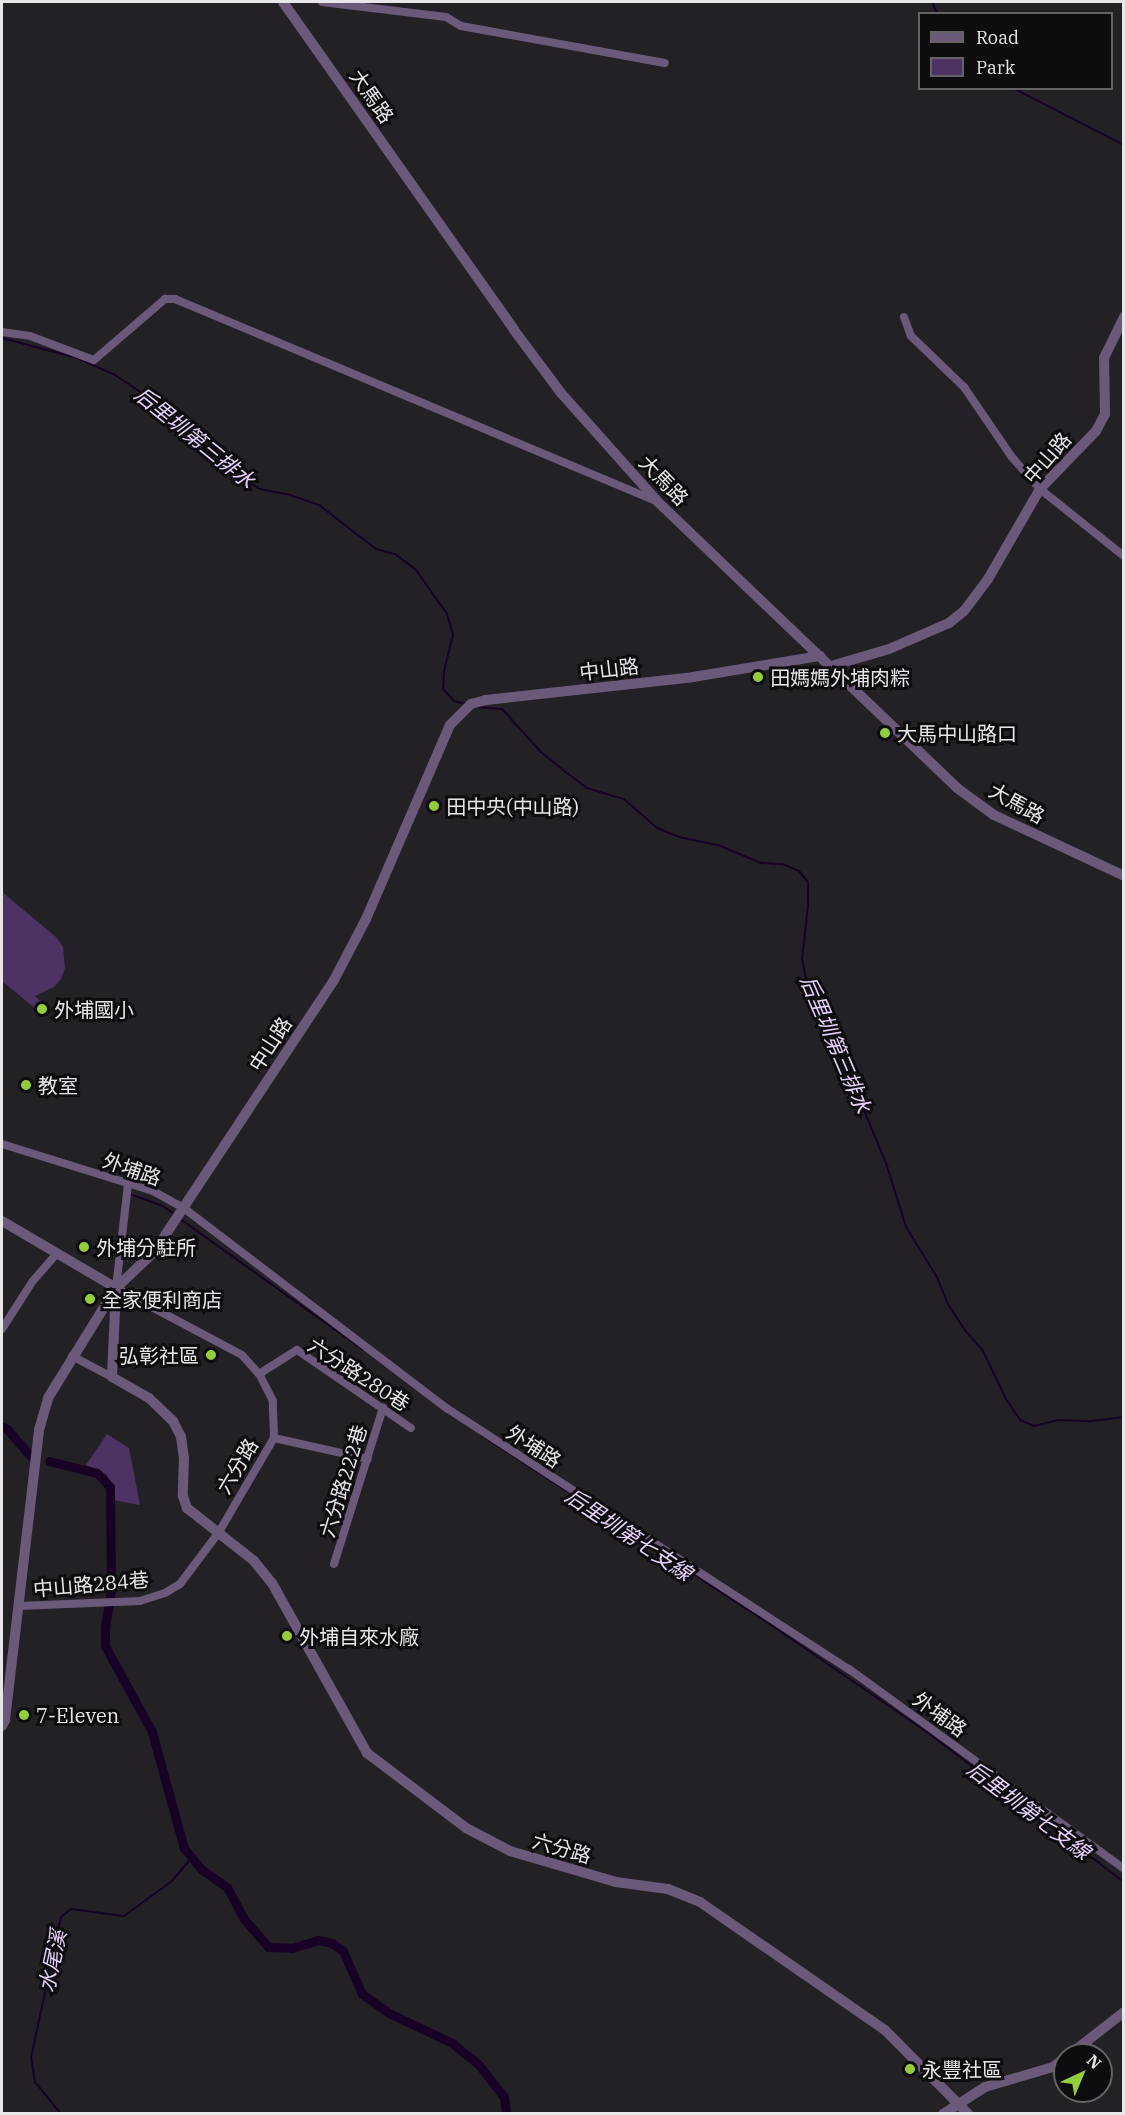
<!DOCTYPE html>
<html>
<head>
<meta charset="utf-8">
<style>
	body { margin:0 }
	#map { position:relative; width:1125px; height:2115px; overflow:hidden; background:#242126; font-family:"IBM Plex Serif","Noto Sans TC",serif }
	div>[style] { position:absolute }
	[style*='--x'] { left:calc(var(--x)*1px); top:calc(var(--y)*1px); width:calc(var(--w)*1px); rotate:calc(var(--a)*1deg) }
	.green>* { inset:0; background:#4d3363 }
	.stream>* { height:2px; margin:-1px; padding:0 1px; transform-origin:1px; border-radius:1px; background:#170226 }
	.canal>* { height:9px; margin:-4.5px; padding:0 4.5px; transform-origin:4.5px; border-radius:4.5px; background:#170226 }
	.minor>* { height:8px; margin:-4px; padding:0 4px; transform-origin:4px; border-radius:4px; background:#6b597a }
	.tertiary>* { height:10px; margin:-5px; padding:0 5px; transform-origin:5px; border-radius:5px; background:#6b597a }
	.dots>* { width:16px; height:16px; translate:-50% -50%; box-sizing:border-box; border:3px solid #0d0c0e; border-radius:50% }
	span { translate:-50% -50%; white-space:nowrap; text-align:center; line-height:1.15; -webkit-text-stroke:6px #0d0c0e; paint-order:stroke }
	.street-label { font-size:20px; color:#e8e6e9 }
	.poi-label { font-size:20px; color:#e8e6e9 }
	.left { translate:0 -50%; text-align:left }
	.right { translate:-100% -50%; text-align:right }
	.water-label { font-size:21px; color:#e8d2fd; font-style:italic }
	.frame { position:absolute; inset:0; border:3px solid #e8e6e9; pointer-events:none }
	.legend { position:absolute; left:918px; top:12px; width:195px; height:78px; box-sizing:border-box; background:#0d0c0e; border:2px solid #656366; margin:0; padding:8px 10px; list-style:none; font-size:18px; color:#e8e6e9 }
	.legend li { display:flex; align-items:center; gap:12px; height:30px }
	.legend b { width:30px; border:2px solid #656366 }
	.north { position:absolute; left:1053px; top:2043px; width:60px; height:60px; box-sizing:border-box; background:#0d0c0e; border:2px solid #656366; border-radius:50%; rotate:44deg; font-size:16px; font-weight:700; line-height:24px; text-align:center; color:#e8e6e9 }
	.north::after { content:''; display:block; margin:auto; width:21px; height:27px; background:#95cc3b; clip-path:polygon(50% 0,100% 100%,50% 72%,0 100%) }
</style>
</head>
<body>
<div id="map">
	<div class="green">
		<i style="clip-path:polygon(2px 892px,56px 937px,63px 947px,65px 968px,61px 979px,54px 987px,35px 996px,42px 1002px,36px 1009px,2px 981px)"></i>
		<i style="clip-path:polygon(107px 1434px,129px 1448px,140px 1505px,113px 1500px,113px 1485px,106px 1474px,86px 1465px)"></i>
	</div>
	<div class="stream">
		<i style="--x:932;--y:2;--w:13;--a:67"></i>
		<i style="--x:1013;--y:88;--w:125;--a:27.2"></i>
		<i style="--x:2;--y:338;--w:78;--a:14.9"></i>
		<i style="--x:77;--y:358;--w:42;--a:24.1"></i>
		<i style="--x:115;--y:375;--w:65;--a:33.7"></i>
		<i style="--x:169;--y:411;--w:91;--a:43.7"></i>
		<i style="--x:235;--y:474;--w:29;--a:31"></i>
		<i style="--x:260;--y:489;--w:31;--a:11"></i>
		<i style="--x:290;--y:495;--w:31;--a:19"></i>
		<i style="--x:319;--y:505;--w:72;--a:37.7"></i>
		<i style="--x:376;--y:549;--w:20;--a:15"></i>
		<i style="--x:395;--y:554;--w:26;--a:37"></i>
		<i style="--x:416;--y:570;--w:54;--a:54.8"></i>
		<i style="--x:447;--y:614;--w:22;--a:74"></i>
		<i style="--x:453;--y:635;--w:38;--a:104"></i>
		<i style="--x:444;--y:672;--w:17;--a:93"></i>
		<i style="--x:443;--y:689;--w:16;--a:47"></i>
		<i style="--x:454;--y:701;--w:11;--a:15"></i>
		<i style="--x:477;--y:707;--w:25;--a:5"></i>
		<i style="--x:502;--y:709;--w:58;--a:47.8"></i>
		<i style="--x:541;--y:752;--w:33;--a:39"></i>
		<i style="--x:567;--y:773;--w:25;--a:37"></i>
		<i style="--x:587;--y:788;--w:39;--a:17"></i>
		<i style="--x:624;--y:799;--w:44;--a:41.3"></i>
		<i style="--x:657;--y:828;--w:24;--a:22"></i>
		<i style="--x:679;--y:837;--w:40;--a:12"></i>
		<i style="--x:718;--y:845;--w:47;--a:22.7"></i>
		<i style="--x:761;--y:863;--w:22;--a:3"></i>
		<i style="--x:783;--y:864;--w:17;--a:24"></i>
		<i style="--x:799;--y:871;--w:14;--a:51"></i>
		<i style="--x:808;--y:882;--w:24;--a:90"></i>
		<i style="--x:808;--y:906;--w:53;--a:96.5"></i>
		<i style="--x:802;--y:959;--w:26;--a:79"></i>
		<i style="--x:807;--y:985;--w:59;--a:62.6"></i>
		<i style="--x:834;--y:1037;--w:79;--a:67.7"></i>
		<i style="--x:864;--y:1110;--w:61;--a:67.7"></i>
		<i style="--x:887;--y:1166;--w:64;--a:72.7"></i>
		<i style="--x:906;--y:1227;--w:59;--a:58.2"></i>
		<i style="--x:937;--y:1277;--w:29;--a:68"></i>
		<i style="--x:948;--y:1304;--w:30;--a:57"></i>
		<i style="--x:964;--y:1329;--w:29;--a:49"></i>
		<i style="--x:983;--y:1351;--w:53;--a:64.4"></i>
		<i style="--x:1006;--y:1399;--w:25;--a:56"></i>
		<i style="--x:1020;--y:1420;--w:15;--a:23"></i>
		<i style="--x:1034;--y:1426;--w:25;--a:-14"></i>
		<i style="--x:1058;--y:1420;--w:34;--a:2"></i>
		<i style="--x:1092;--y:1421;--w:32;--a:-7"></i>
		<i style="--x:130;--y:1194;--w:33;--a:20"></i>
		<i style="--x:161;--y:1205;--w:17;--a:33"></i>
		<i style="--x:179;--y:1218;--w:225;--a:35.6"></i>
		<i style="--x:481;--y:1435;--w:354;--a:33.2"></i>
		<i style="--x:777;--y:1629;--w:187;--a:34.5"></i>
		<i style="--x:931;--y:1735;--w:243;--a:37.3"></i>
		<i style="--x:61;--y:2114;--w:41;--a:-129.1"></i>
		<i style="--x:35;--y:2082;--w:24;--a:-99"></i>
		<i style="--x:31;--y:2058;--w:144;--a:-78"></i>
		<i style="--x:61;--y:1917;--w:13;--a:-39"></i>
		<i style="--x:71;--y:1909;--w:53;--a:7.5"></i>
		<i style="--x:124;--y:1916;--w:59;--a:-36.1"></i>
		<i style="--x:172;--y:1881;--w:30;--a:-50"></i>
	</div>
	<div class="canal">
		<i style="--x:2;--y:1426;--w:6;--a:31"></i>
		<i style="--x:7;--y:1429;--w:37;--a:49"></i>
		<i style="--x:49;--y:1461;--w:49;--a:14"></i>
		<i style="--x:97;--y:1473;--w:19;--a:47"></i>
		<i style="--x:110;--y:1487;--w:103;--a:89.4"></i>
		<i style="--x:111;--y:1590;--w:36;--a:99"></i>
		<i style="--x:105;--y:1626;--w:20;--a:90"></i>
		<i style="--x:105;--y:1646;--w:98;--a:61.3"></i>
		<i style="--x:152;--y:1732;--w:120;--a:74.6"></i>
		<i style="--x:184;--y:1848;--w:27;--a:51"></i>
		<i style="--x:201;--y:1869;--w:32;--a:35"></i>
		<i style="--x:227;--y:1887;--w:36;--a:62"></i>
		<i style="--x:244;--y:1919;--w:37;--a:49"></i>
		<i style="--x:268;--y:1947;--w:24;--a:2"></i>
		<i style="--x:292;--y:1948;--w:27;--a:-17"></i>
		<i style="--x:318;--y:1940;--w:14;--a:12"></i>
		<i style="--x:332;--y:1943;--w:14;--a:36"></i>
		<i style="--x:343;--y:1951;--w:47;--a:66.2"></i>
		<i style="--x:362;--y:1994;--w:35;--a:35"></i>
		<i style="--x:391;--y:2014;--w:68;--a:25.4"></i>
		<i style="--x:452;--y:2043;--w:35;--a:39"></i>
		<i style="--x:479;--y:2065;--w:41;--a:52"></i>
		<i style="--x:504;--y:2097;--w:17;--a:83"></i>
	</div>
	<div class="minor">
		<i style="--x:322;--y:2;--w:125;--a:6.9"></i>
		<i style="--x:446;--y:17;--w:17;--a:31"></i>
		<i style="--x:461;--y:26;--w:207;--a:10.3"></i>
		<i style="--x:904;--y:317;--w:20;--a:70"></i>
		<i style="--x:911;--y:336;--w:74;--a:43.9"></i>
		<i style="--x:964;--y:387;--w:83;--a:55.7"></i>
		<i style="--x:1011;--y:456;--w:44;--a:48.7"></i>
		<i style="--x:1040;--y:489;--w:107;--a:38.6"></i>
		<i style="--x:2;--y:332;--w:28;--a:8"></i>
		<i style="--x:30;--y:336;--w:68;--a:20.6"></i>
		<i style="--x:94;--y:360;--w:94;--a:-40.7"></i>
		<i style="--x:165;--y:299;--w:10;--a:0"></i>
		<i style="--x:175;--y:299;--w:522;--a:22.78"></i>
		<i style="--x:2;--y:1144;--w:158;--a:17.3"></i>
		<i style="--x:153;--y:1191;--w:37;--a:29"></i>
		<i style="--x:185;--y:1209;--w:330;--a:37.3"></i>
		<i style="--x:448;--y:1409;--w:478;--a:33"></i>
		<i style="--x:849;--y:1669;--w:340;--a:36"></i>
		<i style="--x:2;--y:1329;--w:56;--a:-57.4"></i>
		<i style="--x:32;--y:1282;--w:38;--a:-49"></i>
		<i style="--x:72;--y:1356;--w:45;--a:27.7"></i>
		<i style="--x:259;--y:1374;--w:45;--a:-32.3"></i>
		<i style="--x:297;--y:1350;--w:138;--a:34.4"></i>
		<i style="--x:274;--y:1438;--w:96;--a:12.6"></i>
		<i style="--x:334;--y:1564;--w:164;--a:-72.6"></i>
		<i style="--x:19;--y:1606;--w:121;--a:-2.4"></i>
		<i style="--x:140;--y:1601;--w:26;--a:-18"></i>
		<i style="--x:165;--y:1593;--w:17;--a:-31"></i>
		<i style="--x:180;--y:1584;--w:65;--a:-53.1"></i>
		<i style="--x:219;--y:1532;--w:109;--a:-59.7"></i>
		<i style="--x:274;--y:1438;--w:37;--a:-92"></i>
		<i style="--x:273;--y:1401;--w:30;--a:-117"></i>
		<i style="--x:259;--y:1374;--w:25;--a:-132"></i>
		<i style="--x:242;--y:1355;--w:143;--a:-152"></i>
		<i style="--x:116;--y:1288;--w:105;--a:-83.4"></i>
	</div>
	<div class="tertiary">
		<i style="--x:283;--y:2;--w:401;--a:54.8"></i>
		<i style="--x:514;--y:330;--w:79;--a:53.3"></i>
		<i style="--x:561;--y:393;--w:146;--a:48.3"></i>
		<i style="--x:658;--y:502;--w:414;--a:43.7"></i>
		<i style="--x:957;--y:788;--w:46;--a:36.1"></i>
		<i style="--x:994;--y:815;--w:144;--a:25.1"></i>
		<i style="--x:831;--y:666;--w:60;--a:-16.3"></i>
		<i style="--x:889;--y:649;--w:65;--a:-23.4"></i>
		<i style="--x:949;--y:623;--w:19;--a:-39"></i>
		<i style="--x:964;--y:611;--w:40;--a:-53"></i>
		<i style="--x:988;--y:579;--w:104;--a:-60"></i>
		<i style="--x:1040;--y:489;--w:81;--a:-46"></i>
		<i style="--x:1096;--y:431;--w:19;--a:-62"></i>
		<i style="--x:1105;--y:414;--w:56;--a:-91"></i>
		<i style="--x:1104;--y:358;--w:46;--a:-64"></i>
		<i style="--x:2;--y:1221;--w:132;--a:30.4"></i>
		<i style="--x:116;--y:1288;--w:89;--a:92.6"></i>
		<i style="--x:112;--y:1377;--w:43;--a:29.6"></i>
		<i style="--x:149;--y:1398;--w:33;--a:44"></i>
		<i style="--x:173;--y:1421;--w:18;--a:63"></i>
		<i style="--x:181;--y:1437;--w:21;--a:82"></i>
		<i style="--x:184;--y:1458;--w:38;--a:92"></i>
		<i style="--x:183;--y:1496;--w:13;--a:72"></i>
		<i style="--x:187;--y:1508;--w:85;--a:38.3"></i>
		<i style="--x:254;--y:1561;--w:28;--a:51"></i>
		<i style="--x:272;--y:1583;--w:195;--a:60.8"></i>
		<i style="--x:367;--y:1753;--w:124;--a:37.1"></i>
		<i style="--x:466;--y:1828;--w:50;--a:27.6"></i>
		<i style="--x:510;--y:1851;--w:110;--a:16.3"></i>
		<i style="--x:616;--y:1882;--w:52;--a:7.7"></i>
		<i style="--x:668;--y:1889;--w:35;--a:22"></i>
		<i style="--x:700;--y:1902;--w:225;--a:34.7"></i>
		<i style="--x:885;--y:2030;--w:118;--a:45.3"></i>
		<i style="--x:2;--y:1726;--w:7;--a:-63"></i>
		<i style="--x:5;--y:1720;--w:292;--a:-83.3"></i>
		<i style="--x:39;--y:1430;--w:33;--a:-74"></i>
		<i style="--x:48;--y:1398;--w:129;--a:-58.3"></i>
		<i style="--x:116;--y:1288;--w:52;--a:-43.5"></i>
		<i style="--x:154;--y:1252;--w:326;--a:-56.5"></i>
		<i style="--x:334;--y:980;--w:69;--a:-62.3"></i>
		<i style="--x:366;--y:919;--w:211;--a:-66.6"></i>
		<i style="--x:450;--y:725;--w:30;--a:-45"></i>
		<i style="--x:471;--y:704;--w:16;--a:-15"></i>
		<i style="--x:486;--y:700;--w:208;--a:-6.3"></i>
		<i style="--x:693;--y:677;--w:129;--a:-9.4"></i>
		<i style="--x:1069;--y:2055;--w:70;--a:-38"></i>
		<i style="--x:943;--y:2114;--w:50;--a:-32.7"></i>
		<i style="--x:985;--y:2087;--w:71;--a:-16.4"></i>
		<i style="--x:1053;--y:2067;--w:15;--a:-37"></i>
	</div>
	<div class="dots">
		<i style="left:758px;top:677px;background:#95cc3b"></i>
		<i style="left:885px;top:733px;background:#95cc3b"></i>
		<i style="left:434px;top:806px;background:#95cc3b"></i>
		<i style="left:42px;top:1009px;background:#95cc3b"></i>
		<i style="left:26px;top:1085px;background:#95cc3b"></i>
		<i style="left:84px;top:1247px;background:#95cc3b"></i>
		<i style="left:90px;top:1299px;background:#95cc3b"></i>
		<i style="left:211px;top:1355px;background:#95cc3b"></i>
		<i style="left:287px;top:1636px;background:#95cc3b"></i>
		<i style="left:24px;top:1715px;background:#95cc3b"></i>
		<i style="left:910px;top:2069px;background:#95cc3b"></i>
	</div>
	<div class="street-label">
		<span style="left:372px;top:96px;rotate:55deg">大馬路</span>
		<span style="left:1047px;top:458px;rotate:-49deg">中山路</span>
		<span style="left:664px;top:480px;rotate:46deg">大馬路</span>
		<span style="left:609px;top:669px;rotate:-7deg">中山路</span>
		<span style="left:1017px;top:803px;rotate:29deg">大馬路</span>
		<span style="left:270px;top:1044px;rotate:-57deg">中山路</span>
		<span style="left:132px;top:1169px;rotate:19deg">外埔路</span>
		<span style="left:359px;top:1374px;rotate:33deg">六分路280巷</span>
		<span style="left:534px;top:1446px;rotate:33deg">外埔路</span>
		<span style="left:237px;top:1466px;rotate:-59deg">六分路</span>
		<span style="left:343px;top:1481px;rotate:-73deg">六分路222巷</span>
		<span style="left:91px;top:1584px;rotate:-5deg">中山路284巷</span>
		<span style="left:940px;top:1714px;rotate:36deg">外埔路</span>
		<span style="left:562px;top:1848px;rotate:16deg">六分路</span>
	</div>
	<div class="poi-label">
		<span class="left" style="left:770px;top:677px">田媽媽外埔肉粽</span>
		<span class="left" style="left:897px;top:733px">大馬中山路口</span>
		<span class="left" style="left:446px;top:806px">田中央(中山路)</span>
		<span class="left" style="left:54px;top:1009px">外埔國小</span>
		<span class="left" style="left:38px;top:1085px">教室</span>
		<span class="left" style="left:96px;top:1247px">外埔分駐所</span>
		<span class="left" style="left:102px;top:1299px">全家便利商店</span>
		<span class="right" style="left:199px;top:1355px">弘彰社區</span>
		<span class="left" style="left:299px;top:1636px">外埔自來水廠</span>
		<span class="left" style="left:36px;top:1715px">7-Eleven</span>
		<span class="left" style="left:922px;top:2069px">永豐社區</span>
	</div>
	<div class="water-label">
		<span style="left:195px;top:437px;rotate:39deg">后里圳第三排水</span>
		<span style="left:836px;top:1044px;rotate:67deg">后里圳第三排水</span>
		<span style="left:629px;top:1534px;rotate:34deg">后里圳第七支線</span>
		<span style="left:1029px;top:1810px;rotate:37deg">后里圳第七支線</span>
		<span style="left:52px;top:1961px;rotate:-78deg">水尾溪</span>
	</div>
	<div class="frame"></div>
	<ul class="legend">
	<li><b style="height:8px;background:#6b597a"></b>Road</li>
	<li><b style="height:16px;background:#4d3363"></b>Park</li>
	</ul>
	<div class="north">N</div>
</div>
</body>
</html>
